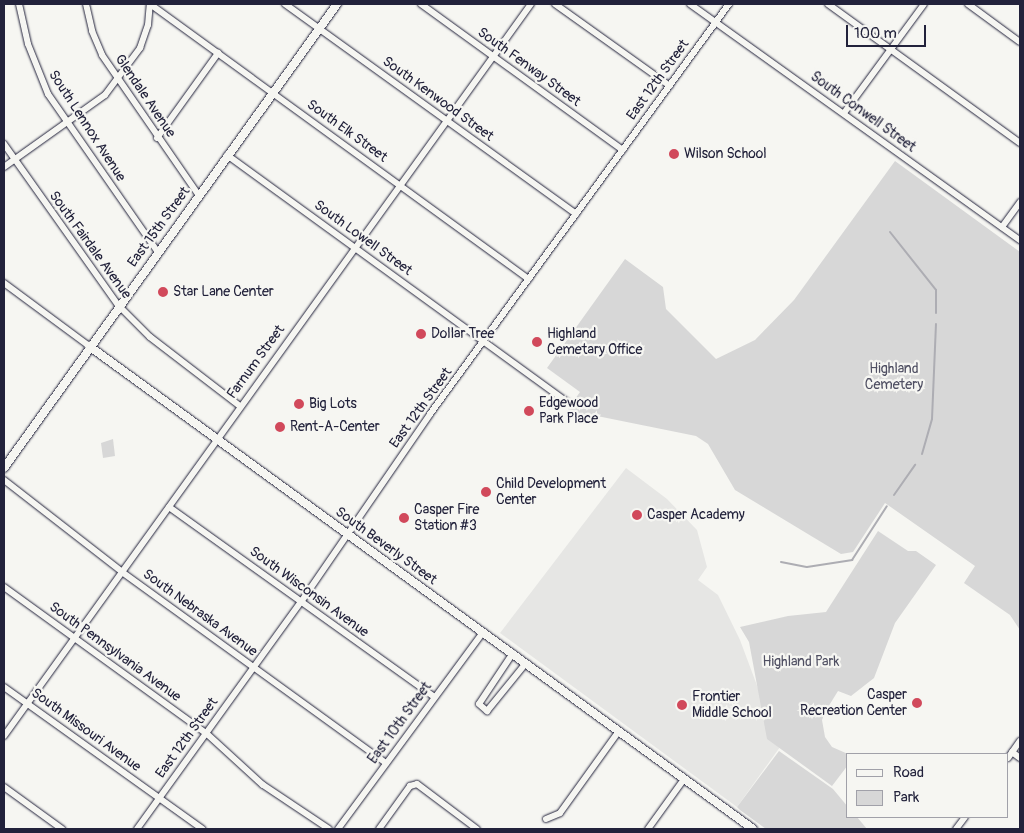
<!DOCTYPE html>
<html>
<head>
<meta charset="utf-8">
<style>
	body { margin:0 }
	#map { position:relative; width:1024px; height:833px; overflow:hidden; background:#f6f6f2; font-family:Pangolin,sans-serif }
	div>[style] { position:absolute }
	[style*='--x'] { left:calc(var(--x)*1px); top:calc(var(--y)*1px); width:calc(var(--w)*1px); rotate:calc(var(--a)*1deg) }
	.built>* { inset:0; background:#e6e6e4 }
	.green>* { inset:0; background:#d7d7d7 }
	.stream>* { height:2px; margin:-1px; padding:0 1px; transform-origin:1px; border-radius:1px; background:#adadb3 }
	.roads { filter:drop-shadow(0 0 1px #22223b) drop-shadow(0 0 1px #22223b) }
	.minor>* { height:6px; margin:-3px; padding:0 3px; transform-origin:3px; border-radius:3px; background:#f6f6f2 }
	.major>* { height:8px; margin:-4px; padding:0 4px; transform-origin:4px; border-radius:4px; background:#f6f6f2 }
	.dots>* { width:14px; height:14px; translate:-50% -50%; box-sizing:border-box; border:2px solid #f6f6f2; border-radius:50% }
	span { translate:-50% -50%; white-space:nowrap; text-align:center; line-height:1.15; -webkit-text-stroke:4.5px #f6f6f2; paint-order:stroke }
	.street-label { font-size:14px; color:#22223b }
	.poi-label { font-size:14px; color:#22223b }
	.left { translate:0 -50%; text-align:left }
	.right { translate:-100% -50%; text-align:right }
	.park-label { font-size:14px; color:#4f4f62 }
	.frame { position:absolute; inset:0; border:5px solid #22223b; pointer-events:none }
	.legend { position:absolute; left:846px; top:753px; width:162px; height:65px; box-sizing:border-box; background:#f6f6f2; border:1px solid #a1a1a9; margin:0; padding:6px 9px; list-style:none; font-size:15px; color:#22223b }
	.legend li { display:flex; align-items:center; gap:10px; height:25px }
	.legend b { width:25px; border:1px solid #a1a1a9 }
	.scale { position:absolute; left:846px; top:25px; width:80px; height:22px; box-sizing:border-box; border:2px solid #22223b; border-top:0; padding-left:6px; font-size:15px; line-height:18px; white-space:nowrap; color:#22223b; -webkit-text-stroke:4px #f6f6f2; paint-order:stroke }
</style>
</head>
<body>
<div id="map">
	<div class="built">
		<i style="clip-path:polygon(626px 468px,667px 499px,697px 530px,707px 567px,698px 580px,718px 595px,740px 640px,780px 747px,737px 807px,500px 633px)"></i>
	</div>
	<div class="green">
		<i style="clip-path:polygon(895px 161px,1020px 252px,1020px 630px,1010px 615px,964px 583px,975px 566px,885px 503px,853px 552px,841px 554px,735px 490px,708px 444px,696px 436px,597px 416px,583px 420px,568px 409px,580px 392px,547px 368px,625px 259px,663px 287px,666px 309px,716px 359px,755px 340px,794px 300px)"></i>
		<i style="clip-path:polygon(113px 439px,115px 456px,103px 458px,101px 443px)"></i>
		<i style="clip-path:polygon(878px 531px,908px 551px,916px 551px,936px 565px,895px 623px,874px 678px,851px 696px,838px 691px,825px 712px,822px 720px,825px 737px,832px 747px,848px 754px,848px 765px,832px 786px,767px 739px,749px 642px,740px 627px,788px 616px,826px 612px)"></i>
		<i style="clip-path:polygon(779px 751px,833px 789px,848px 807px,848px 817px,857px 817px,867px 829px,766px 829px,740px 810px,737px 807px)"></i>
	</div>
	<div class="stream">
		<i style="--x:890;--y:232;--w:74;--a:51.6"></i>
		<i style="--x:936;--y:290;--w:23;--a:90"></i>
		<i style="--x:922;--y:454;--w:36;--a:-74"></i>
		<i style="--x:932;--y:419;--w:95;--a:-87.6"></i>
		<i style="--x:894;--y:495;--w:37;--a:-55"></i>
		<i style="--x:781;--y:562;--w:26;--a:11"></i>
		<i style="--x:807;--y:567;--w:46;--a:-8.8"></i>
		<i style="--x:852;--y:560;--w:64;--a:-57.1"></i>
	</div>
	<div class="roads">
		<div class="minor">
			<i style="--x:19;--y:4;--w:41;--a:77.3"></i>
			<i style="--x:28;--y:44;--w:54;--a:68.2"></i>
			<i style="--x:48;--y:94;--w:191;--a:55.2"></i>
			<i style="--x:86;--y:4;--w:28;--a:77"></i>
			<i style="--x:92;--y:31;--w:26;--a:67"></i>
			<i style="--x:102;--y:55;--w:169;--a:55.4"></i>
			<i style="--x:150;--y:4;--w:468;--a:36"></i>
			<i style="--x:285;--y:4;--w:359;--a:35.8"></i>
			<i style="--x:421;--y:4;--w:249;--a:35.9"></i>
			<i style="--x:555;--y:4;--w:141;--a:35.5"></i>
			<i style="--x:690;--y:4;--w:406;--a:35.6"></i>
			<i style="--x:828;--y:4;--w:237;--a:35.9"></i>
			<i style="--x:968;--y:4;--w:64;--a:36.2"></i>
			<i style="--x:844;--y:113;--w:135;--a:-53.7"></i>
			<i style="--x:157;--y:138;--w:105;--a:-54.3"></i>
			<i style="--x:4;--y:144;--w:197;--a:54.7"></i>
			<i style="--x:118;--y:305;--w:45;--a:45"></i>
			<i style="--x:150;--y:337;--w:113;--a:37.5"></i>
			<i style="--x:227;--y:155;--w:419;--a:36"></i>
			<i style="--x:4;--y:167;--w:124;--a:-35.5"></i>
			<i style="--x:105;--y:95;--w:59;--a:-53.3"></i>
			<i style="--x:140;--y:48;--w:24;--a:-71"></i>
			<i style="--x:148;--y:25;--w:21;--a:-85"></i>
			<i style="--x:1002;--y:227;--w:31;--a:-54"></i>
			<i style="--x:4;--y:283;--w:106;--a:36.5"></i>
			<i style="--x:4;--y:480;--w:150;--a:37.9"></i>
			<i style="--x:122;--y:572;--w:326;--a:35.9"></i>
			<i style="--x:169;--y:507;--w:326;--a:35.6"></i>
			<i style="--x:4;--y:587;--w:249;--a:35.9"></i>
			<i style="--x:206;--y:733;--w:77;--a:42.4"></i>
			<i style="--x:263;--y:785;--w:79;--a:33.7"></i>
			<i style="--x:513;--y:653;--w:61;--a:123.7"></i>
			<i style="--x:479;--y:704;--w:11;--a:41"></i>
			<i style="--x:487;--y:711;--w:62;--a:-50.9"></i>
			<i style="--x:4;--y:687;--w:244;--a:35.6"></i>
			<i style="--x:4;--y:736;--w:902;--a:-54.25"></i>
			<i style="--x:1012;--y:752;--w:10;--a:37"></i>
			<i style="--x:1008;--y:758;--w:21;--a:-55"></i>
			<i style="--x:4;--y:787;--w:72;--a:35.9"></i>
			<i style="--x:546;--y:819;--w:15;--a:-23"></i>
			<i style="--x:560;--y:813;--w:101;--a:-54.3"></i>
			<i style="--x:137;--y:829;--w:280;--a:-54.2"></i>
			<i style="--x:301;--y:602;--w:228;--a:-55.5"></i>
			<i style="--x:430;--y:414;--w:507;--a:-53.9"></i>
			<i style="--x:338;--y:829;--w:245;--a:-53.6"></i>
			<i style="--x:379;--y:829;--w:53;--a:-54.2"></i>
			<i style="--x:410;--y:786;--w:7;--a:-16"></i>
			<i style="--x:417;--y:784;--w:75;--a:36.9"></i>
			<i style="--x:648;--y:829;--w:62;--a:-54.2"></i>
			<i style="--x:956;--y:829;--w:15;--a:-53"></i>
		</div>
		<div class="major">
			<i style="--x:89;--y:346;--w:821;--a:36.03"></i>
			<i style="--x:4;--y:468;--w:571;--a:-54.33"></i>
		</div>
	</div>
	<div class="dots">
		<i style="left:674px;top:154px;background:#d1495b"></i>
		<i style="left:163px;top:292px;background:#d1495b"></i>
		<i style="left:421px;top:334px;background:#d1495b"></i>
		<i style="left:537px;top:342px;background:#d1495b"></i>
		<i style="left:299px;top:404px;background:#d1495b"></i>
		<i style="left:529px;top:411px;background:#d1495b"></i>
		<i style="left:280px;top:427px;background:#d1495b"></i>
		<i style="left:486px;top:492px;background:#d1495b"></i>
		<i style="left:637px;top:515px;background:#d1495b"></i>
		<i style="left:404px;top:518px;background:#d1495b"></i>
		<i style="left:917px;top:703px;background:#d1495b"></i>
		<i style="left:682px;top:705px;background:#d1495b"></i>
	</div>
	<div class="street-label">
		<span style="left:529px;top:67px;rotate:36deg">South Fenway Street</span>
		<span style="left:658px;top:80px;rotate:-54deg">East 12th Street</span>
		<span style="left:145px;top:96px;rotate:56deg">Glendale Avenue</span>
		<span style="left:438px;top:99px;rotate:36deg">South Kenwood Street</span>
		<span style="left:863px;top:112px;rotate:36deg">South Conwell Street</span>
		<span style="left:87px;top:126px;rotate:57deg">South Lennox Avenue</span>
		<span style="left:347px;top:131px;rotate:36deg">South Elk Street</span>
		<span style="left:159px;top:227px;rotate:-54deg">East 15th Street</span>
		<span style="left:363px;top:238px;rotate:36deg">South Lowell Street</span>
		<span style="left:90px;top:245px;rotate:54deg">South Fairdale Avenue</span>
		<span style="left:256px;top:362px;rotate:-54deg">Farnum Street</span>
		<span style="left:421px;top:408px;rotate:-54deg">East 12th Street</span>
		<span style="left:386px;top:546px;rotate:36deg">South Beverly Street</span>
		<span style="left:309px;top:592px;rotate:36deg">South Wisconsin Avenue</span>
		<span style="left:200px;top:613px;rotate:36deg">South Nebraska Avenue</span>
		<span style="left:115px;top:652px;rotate:36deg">South Pennsylvania Avenue</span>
		<span style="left:400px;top:723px;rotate:-54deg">East 10th Street</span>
		<span style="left:86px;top:730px;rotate:36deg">South Missouri Avenue</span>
		<span style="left:187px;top:738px;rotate:-54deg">East 12th Street</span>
	</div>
	<div class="poi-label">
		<span class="left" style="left:684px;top:154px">Wilson School</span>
		<span class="left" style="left:173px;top:292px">Star Lane Center</span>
		<span class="left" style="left:431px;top:334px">Dollar Tree</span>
		<span class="left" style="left:547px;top:342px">Highland<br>Cemetary Office</span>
		<span class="left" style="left:539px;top:411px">Edgewood<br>Park Place</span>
		<span class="left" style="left:309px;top:404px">Big Lots</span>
		<span class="left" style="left:290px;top:427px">Rent-A-Center</span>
		<span class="left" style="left:496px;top:492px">Child Development<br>Center</span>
		<span class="left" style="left:414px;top:518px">Casper Fire<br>Station #3</span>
		<span class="left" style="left:647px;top:515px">Casper Academy</span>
		<span class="right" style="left:907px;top:703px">Casper<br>Recreation Center</span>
		<span class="left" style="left:692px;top:705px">Frontier<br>Middle School</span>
	</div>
	<div class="park-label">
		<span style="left:894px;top:377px">Highland<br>Cemetery</span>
		<span style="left:801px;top:662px">Highland Park</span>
	</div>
	<div class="frame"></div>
	<ul class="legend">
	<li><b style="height:6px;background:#f6f6f2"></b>Road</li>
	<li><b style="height:14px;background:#d7d7d7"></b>Park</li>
	</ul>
	<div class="scale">100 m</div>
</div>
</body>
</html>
